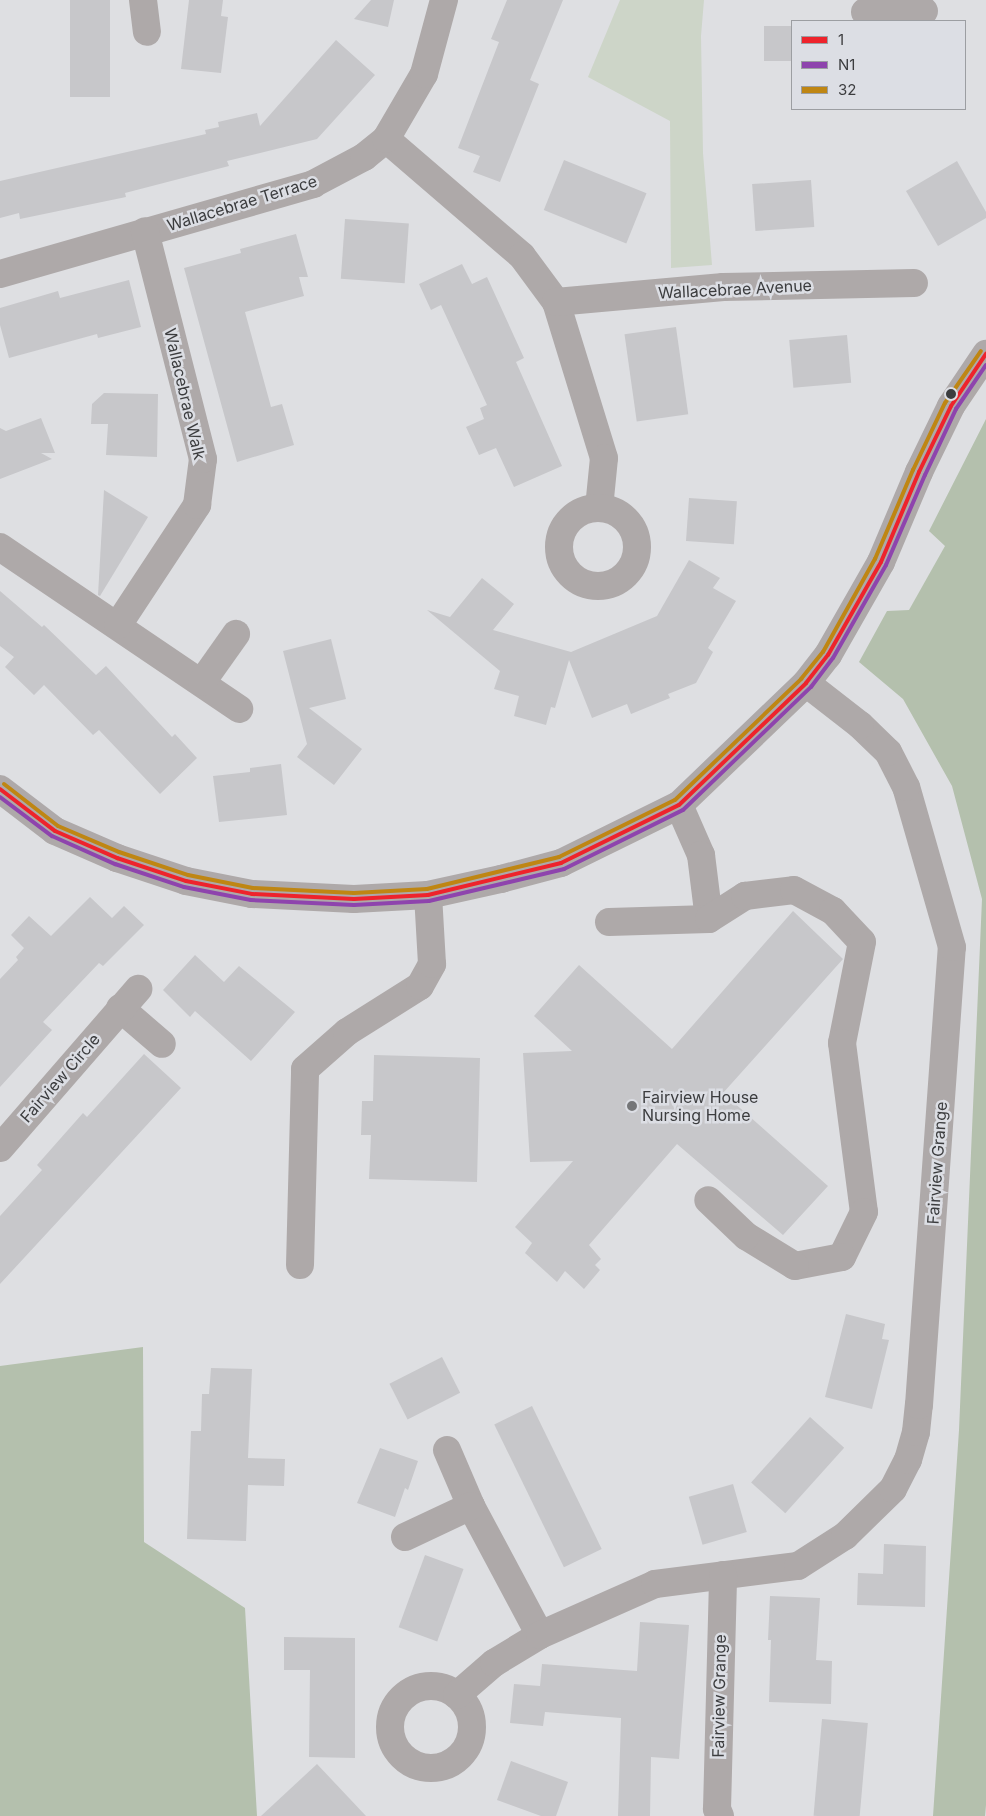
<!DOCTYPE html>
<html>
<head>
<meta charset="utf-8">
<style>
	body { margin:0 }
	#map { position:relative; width:986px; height:1816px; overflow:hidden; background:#dedfe2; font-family:Inter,sans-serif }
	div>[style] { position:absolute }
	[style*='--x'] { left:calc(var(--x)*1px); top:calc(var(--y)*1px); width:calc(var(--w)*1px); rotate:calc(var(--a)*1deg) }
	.green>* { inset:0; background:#cdd5c8 }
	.forest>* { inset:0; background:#b4c0ad }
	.building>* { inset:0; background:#c7c7ca; transform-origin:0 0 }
	.minor>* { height:28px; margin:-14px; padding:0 14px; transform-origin:14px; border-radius:14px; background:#aea9a9 }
	.minor>.ring { margin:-14px; padding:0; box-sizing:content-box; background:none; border:28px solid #aea9a9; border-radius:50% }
	.bus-1>* { height:4px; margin:-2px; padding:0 2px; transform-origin:2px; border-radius:2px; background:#ee232c }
	.bus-2>* { height:4px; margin:-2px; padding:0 2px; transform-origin:2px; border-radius:2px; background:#8e44ad }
	.bus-3>* { height:4px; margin:-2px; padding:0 2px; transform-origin:2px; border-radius:2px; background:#bf8613 }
	.dots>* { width:14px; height:14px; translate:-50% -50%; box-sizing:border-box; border:2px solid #dcdee4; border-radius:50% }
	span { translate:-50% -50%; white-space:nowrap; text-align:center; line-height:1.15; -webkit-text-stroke:5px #dcdee4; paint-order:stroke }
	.street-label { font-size:16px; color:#3c3d3f }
	.poi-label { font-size:16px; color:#3c3d3f }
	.left { translate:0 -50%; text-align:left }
	.legend { position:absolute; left:791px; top:20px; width:175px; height:90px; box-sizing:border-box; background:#dcdee4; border:1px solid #9c9ea2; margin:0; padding:6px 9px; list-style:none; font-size:15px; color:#3c3d3f }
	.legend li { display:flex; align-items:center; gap:10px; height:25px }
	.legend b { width:25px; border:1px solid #9c9ea2 }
</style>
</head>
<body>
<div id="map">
	<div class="green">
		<i style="clip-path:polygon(620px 0,704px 0,701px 36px,703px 153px,712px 265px,671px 268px,670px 121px,588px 77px)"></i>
	</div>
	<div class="forest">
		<i style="clip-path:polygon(986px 419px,986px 1805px,985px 1816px,933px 1816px,959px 1430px,982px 899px,952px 786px,903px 699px,859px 662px,887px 611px,909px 610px,945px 546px,929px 531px)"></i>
		<i style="clip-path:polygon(143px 1347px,144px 1542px,245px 1608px,257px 1816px,0 1816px,0 1366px)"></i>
	</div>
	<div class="building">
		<i style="left:70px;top:0;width:40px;height:97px"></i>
		<i style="clip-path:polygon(189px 0,223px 0,221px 16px,228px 17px,221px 73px,181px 69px)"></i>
		<i style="clip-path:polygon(371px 0,394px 0,388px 27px,354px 19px)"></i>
		<i style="clip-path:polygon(507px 0,563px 0,530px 80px,539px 84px,500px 182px,473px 172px,480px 156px,458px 148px,499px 42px,491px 39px)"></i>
		<i style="left:792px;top:26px;width:35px;height:28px;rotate:90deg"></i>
		<i style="clip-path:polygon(336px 40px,375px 75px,317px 139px,227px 161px,229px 166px,125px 193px,126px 197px,20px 219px,19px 213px,0 218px,0 181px,206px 134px,205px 130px,219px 127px,218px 122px,257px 113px,260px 126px)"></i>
		<i style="left:564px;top:160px;width:89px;height:54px;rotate:22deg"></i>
		<i style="clip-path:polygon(957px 161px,986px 212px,986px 218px,938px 246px,906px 191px)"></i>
		<i style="left:811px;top:180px;width:47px;height:59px;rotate:86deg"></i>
		<i style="left:345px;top:219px;width:64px;height:60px;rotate:4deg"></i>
		<i style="clip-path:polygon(296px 234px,308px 277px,299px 277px,304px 296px,245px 312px,271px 407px,282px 404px,294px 445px,237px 462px,184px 268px,241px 253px,240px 249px)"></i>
		<i style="clip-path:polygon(462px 264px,472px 284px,487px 277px,524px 358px,516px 362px,562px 466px,514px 487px,496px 448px,479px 455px,466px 427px,484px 419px,480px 408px,487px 405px,441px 305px,431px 310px,419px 284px)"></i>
		<i style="clip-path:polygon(129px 280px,141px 327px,98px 338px,97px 334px,9px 358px,0 325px,0 308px,58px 291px,60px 298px)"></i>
		<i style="left:676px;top:327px;width:88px;height:52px;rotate:82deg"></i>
		<i style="left:847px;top:335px;width:48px;height:58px;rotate:85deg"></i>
		<i style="clip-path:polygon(104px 393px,158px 394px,157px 457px,106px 455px,108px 424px,91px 424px,92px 404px)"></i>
		<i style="clip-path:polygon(41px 418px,55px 453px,41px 453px,52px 459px,0 479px,0 428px,6px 431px)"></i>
		<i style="clip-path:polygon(104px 490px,148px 517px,100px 596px,98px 595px)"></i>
		<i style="left:689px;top:498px;width:48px;height:43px;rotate:4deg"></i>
		<i style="clip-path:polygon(689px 560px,720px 578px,713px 588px,736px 601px,708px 648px,713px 652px,696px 683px,668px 694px,670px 698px,631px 714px,627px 704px,592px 718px,569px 660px,555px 708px,551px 707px,546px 725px,514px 716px,519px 696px,494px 689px,500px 671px,427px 610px,450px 617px,482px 578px,514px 604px,493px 630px,571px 652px,657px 616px)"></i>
		<i style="clip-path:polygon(0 591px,42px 627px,44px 625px,96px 675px,106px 666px,172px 737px,175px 734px,197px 758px,160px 794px,99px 730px,93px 735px,44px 685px,34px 695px,5px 667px,14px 657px,0 646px)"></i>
		<i style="clip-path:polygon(331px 639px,346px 699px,309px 708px,362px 749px,334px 785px,297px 757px,307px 744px,283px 651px)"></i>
		<i style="clip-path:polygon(281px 764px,287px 815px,219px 822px,213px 776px,250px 772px,250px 768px)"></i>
		<i style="clip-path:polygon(90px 897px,112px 918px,124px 906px,144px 925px,103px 966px,99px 963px,43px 1022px,52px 1030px,0 1087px,0 979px,18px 960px,16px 957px,24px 948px,11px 935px,29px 916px,51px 936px)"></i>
		<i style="clip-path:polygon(793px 911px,843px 959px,723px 1093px,828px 1186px,783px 1235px,677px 1144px,589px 1245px,601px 1259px,595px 1265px,600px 1270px,584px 1289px,565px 1271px,557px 1282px,525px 1253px,532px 1243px,515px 1227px,573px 1161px,530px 1162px,523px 1053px,572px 1051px,534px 1016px,579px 965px,672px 1049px)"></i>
		<i style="clip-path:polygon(195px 955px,224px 982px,239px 966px,295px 1012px,251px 1061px,195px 1011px,190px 1017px,163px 990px)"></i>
		<i style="clip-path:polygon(144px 1054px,181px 1088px,0 1284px,0 1216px,42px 1170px,37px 1165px,83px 1113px,87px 1117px)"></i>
		<i style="clip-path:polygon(374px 1055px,480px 1058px,477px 1182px,369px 1179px,371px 1135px,361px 1135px,362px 1101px,373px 1101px)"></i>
		<i style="clip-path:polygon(846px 1314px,885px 1324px,882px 1339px,889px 1340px,872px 1409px,825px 1397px)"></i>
		<i style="left:442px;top:1357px;width:40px;height:59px;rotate:63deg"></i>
		<i style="clip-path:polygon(211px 1368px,252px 1369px,248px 1458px,285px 1459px,284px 1486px,248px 1485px,246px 1541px,187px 1539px,191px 1431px,201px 1431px,202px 1394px,209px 1394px)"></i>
		<i style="left:532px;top:1406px;width:159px;height:42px;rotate:64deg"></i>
		<i style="left:810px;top:1417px;width:46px;height:88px;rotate:42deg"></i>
		<i style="clip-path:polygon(380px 1448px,418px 1461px,408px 1490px,405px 1488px,395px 1517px,357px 1503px)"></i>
		<i style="left:733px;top:1484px;width:50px;height:46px;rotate:74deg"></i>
		<i style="clip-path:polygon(884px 1544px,926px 1546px,925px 1607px,857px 1605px,858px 1573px,883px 1574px)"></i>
		<i style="left:425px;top:1555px;width:41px;height:77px;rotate:20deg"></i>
		<i style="clip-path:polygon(770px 1596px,820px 1598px,816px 1660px,832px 1661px,831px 1704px,769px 1702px,771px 1640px,768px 1640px)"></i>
		<i style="clip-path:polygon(640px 1622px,689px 1625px,679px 1759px,651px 1757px,650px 1816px,618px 1816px,621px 1718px,545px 1712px,543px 1726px,510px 1723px,514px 1684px,540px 1686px,542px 1664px,637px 1671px)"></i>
		<i style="clip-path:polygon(284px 1637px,355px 1638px,355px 1758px,309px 1757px,310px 1670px,284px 1670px)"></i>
		<i style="left:822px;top:1719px;width:46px;height:97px;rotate:5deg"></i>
		<i style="clip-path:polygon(511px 1761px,568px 1782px,556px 1816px,541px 1816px,497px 1800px)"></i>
		<i style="clip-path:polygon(317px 1764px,366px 1816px,261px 1816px)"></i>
	</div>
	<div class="minor">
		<i style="--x:143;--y:0;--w:32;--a:83"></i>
		<i style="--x:865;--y:12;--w:59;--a:-1"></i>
		<i style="--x:386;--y:139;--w:179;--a:40.7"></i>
		<i style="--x:522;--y:256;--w:57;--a:53.5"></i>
		<i style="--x:556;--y:302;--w:163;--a:72.9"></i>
		<i style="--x:604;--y:458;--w:50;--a:95.7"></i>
		<i style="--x:0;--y:274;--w:326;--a:-16"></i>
		<i style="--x:313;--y:184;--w:58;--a:-27.9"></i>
		<i style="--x:364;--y:157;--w:28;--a:-39"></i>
		<i style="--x:386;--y:139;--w:75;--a:-59.7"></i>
		<i style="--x:424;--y:74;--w:77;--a:-74.9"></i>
		<i style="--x:556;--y:302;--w:168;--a:-5.1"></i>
		<i style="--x:723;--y:287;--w:191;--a:-1.2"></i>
		<i class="ring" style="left:559px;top:508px;width:50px;height:50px"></i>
		<i style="--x:0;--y:547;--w:289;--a:34.1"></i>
		<i style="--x:118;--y:625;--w:144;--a:-56.6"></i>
		<i style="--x:197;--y:505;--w:46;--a:-82.6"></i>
		<i style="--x:203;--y:459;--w:235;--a:-104.3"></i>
		<i style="--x:202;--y:682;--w:59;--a:-54.7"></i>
		<i style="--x:0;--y:789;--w:69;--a:37.4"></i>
		<i style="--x:55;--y:831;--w:68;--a:23.5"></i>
		<i style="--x:117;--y:858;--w:73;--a:18.4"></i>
		<i style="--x:186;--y:881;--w:67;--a:11.1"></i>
		<i style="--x:252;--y:894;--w:102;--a:2.8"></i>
		<i style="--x:354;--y:899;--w:74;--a:-3.1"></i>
		<i style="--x:428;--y:895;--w:75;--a:-12.4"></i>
		<i style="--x:501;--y:879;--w:62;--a:-14.9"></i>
		<i style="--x:561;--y:863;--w:131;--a:-26.2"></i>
		<i style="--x:679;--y:805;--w:176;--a:-43.8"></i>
		<i style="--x:806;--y:683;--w:36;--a:-52"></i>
		<i style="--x:828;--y:655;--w:107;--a:-60.3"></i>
		<i style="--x:881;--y:562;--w:98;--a:-67.1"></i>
		<i style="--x:919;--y:472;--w:73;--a:-64.1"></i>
		<i style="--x:951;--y:406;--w:63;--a:-56.1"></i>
		<i style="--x:679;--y:805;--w:55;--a:66.3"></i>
		<i style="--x:701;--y:855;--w:64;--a:82.9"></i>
		<i style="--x:609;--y:922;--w:100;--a:-1.7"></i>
		<i style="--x:709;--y:919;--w:43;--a:-32.6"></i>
		<i style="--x:745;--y:896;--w:49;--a:-7"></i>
		<i style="--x:794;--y:890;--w:44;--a:28.3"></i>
		<i style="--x:833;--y:911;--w:42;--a:46.9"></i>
		<i style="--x:862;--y:942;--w:103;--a:101.2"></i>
		<i style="--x:842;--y:1043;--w:170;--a:82.6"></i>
		<i style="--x:864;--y:1212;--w:50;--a:116.1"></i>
		<i style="--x:842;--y:1257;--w:48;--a:169.2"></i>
		<i style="--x:795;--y:1266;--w:57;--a:-148.5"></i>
		<i style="--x:746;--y:1236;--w:52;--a:-136.5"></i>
		<i style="--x:120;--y:1008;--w:55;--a:40.6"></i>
		<i style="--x:0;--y:1148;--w:211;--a:-49"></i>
		<i style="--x:300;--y:1265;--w:196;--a:-88.5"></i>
		<i style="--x:305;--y:1069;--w:56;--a:-41.4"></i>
		<i style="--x:347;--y:1032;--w:86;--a:-32.2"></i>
		<i style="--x:420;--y:986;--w:25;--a:-61"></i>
		<i style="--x:432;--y:964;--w:69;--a:-93.3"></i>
		<i style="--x:447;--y:1450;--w:61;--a:66.8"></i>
		<i style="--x:471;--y:1506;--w:146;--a:61.9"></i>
		<i style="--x:405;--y:1537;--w:73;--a:-25.2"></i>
		<i class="ring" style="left:390px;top:1686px;width:54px;height:54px"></i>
		<i style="--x:457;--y:1695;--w:49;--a:-40.9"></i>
		<i style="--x:494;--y:1663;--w:54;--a:-31.3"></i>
		<i style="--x:540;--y:1635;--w:126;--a:-23.9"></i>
		<i style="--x:655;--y:1584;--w:144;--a:-7.2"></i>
		<i style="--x:798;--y:1566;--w:56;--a:-32.6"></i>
		<i style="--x:845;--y:1536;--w:67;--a:-44.4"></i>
		<i style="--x:893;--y:1489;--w:33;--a:-63"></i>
		<i style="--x:908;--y:1460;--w:29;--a:-74"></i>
		<i style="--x:916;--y:1432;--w:27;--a:-84"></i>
		<i style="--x:919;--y:1405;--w:459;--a:-85.9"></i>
		<i style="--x:952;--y:947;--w:166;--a:-106"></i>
		<i style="--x:906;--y:787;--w:39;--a:-117"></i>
		<i style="--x:888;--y:752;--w:39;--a:-136"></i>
		<i style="--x:860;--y:725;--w:68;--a:-142.1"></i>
		<i style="--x:720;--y:1816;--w:8;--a:-113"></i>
		<i style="--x:717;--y:1809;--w:234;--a:-88.5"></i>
	</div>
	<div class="bus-1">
		<i style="--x:0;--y:789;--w:69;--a:37.4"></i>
		<i style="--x:55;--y:831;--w:68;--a:23.5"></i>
		<i style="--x:117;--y:858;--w:73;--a:18.4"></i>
		<i style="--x:186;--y:881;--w:67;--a:11.1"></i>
		<i style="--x:252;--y:894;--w:102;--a:2.8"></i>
		<i style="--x:354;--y:899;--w:74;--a:-3.1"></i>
		<i style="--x:428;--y:895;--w:137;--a:-13.5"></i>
		<i style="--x:561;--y:863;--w:131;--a:-26.2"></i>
		<i style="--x:679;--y:805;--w:176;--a:-43.8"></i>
		<i style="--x:806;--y:683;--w:36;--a:-52"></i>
		<i style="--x:828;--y:655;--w:107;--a:-60.3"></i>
		<i style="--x:881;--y:562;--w:98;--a:-67.1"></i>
		<i style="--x:919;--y:472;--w:73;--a:-64.1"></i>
		<i style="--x:951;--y:406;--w:63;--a:-56.1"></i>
	</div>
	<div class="bus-2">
		<i style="--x:0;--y:797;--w:65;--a:36.9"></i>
		<i style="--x:52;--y:836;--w:69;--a:24"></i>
		<i style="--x:115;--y:864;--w:73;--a:18.4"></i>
		<i style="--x:184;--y:887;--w:68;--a:11"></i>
		<i style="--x:251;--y:900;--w:103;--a:2.8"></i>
		<i style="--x:354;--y:905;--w:75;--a:-3.1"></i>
		<i style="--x:429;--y:901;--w:139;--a:-13.3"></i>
		<i style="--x:564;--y:869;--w:133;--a:-26.4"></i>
		<i style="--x:683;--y:810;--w:178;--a:-43.9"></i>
		<i style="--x:811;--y:687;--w:36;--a:-53"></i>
		<i style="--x:833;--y:658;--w:107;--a:-60.3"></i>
		<i style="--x:886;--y:565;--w:98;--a:-66.6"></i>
		<i style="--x:925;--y:475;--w:73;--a:-64.8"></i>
		<i style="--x:956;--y:409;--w:53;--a:-55.7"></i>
	</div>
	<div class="bus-3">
		<i style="--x:4;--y:784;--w:68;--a:37.9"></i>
		<i style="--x:58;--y:826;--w:66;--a:23.1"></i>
		<i style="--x:119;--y:852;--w:73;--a:18.4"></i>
		<i style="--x:188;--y:875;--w:66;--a:11.3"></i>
		<i style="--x:253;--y:888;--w:101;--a:2.8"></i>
		<i style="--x:354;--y:893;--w:73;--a:-3.1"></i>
		<i style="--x:427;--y:889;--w:136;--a:-13.6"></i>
		<i style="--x:559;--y:857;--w:129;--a:-26.2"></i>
		<i style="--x:675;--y:800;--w:175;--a:-43.8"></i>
		<i style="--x:801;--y:679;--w:35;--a:-51"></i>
		<i style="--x:823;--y:652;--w:107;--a:-60.8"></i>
		<i style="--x:875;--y:559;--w:97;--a:-66.9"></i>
		<i style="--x:913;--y:470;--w:74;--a:-64.5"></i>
		<i style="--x:945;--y:403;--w:63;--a:-55.3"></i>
	</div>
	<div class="dots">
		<i style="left:951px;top:394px;background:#3c3d3f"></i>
		<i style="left:632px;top:1106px;background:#757678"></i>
	</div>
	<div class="street-label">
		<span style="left:242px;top:203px;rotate:-17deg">Wallacebrae Terrace</span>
		<span style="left:735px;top:289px;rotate:-3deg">Wallacebrae Avenue</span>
		<span style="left:185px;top:394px;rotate:77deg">Wallacebrae Walk</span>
		<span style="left:60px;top:1078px;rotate:-49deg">Fairview Circle</span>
		<span style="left:937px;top:1163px;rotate:-86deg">Fairview Grange</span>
		<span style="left:719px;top:1696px;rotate:-89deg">Fairview Grange</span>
	</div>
	<div class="poi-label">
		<span class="left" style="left:642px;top:1106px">Fairview House<br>Nursing Home</span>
	</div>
	<ul class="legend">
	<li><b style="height:6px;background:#ee232c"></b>1</li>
	<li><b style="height:6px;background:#8e44ad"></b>N1</li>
	<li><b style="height:6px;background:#bf8613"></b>32</li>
	</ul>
</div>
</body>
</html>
